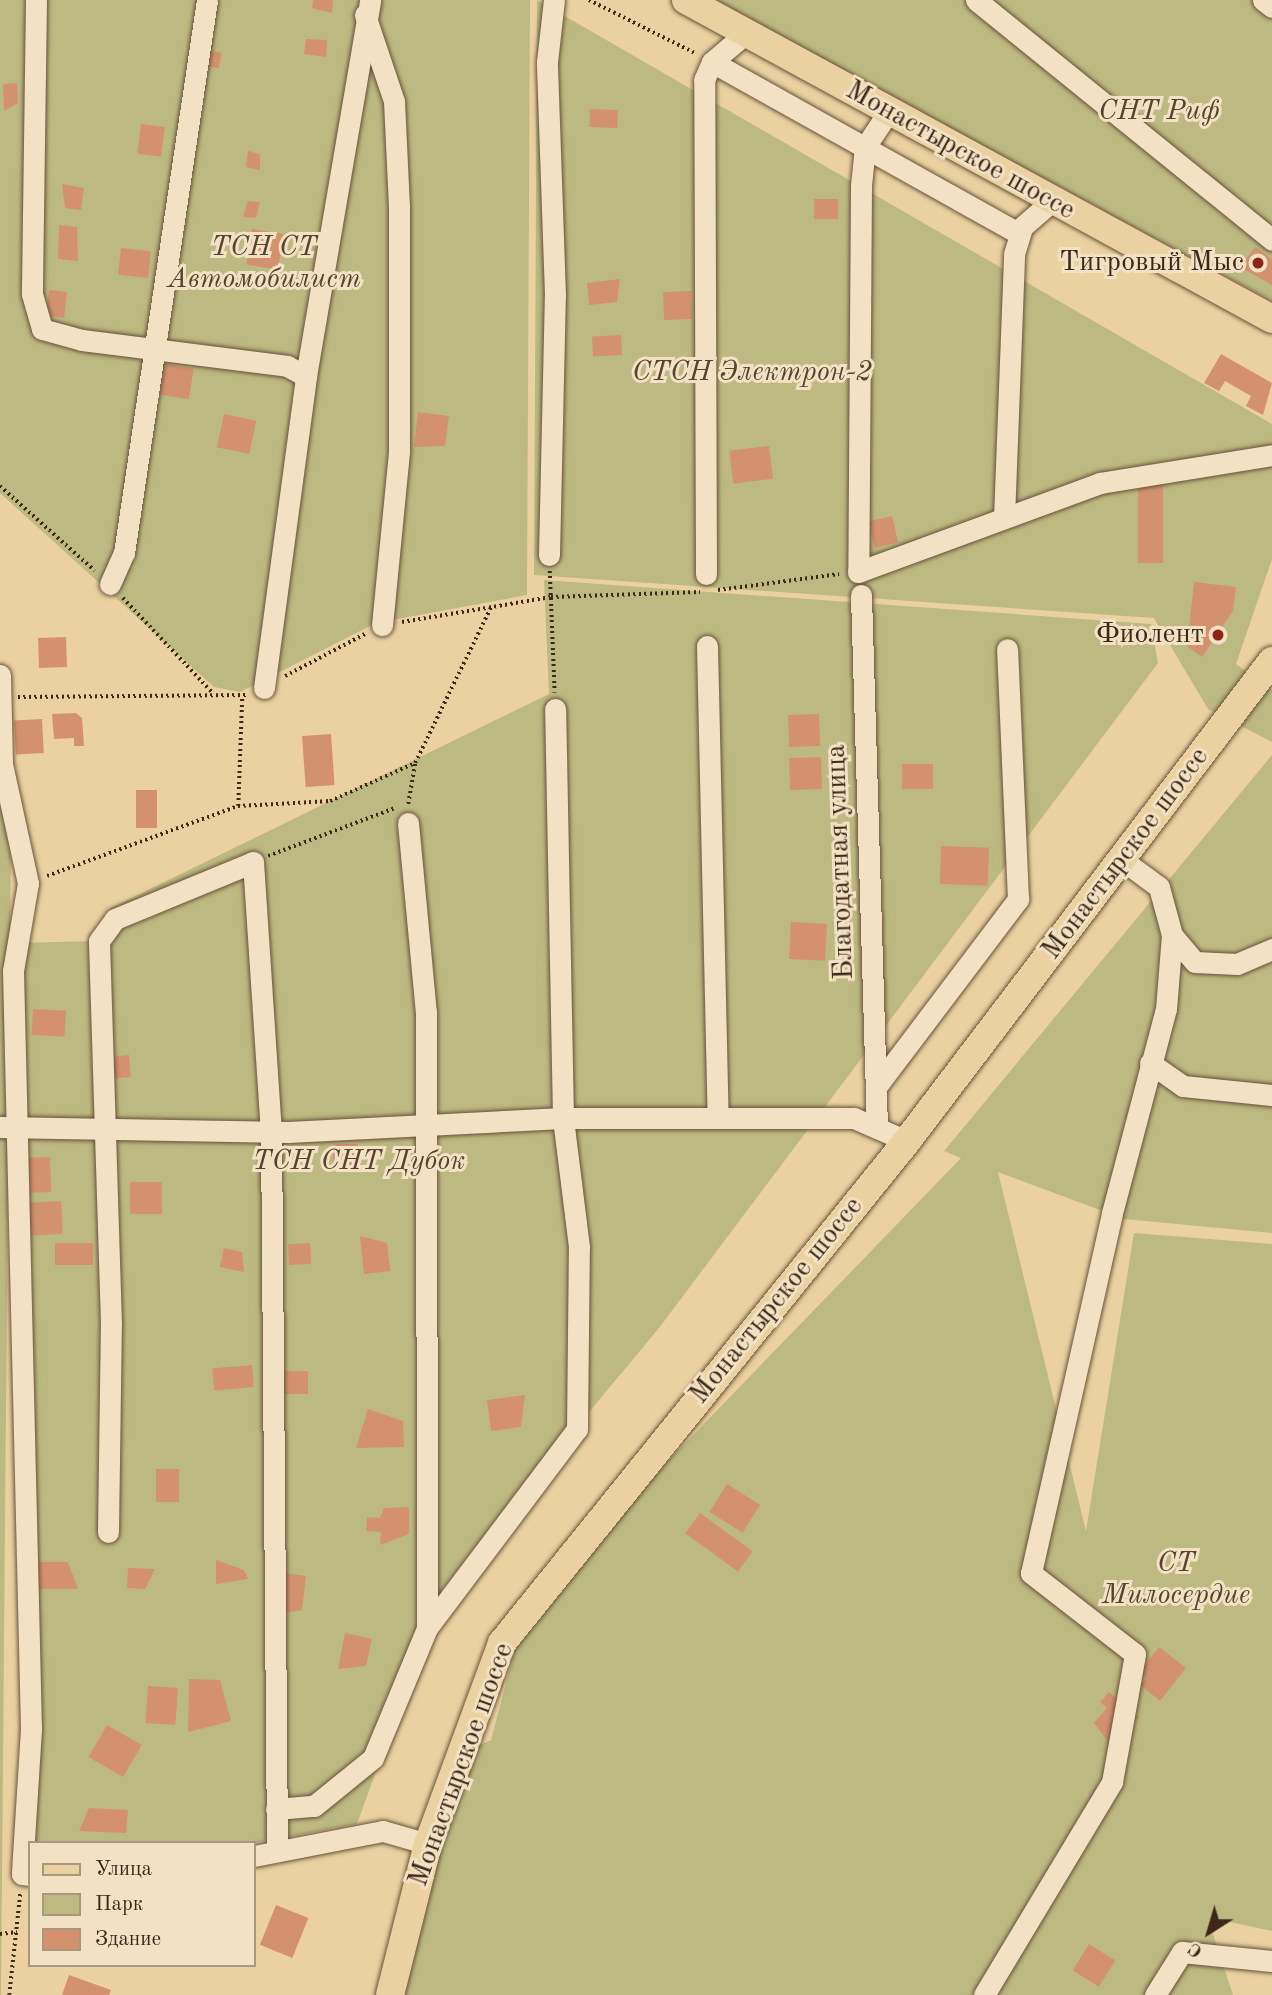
<!DOCTYPE html>
<html>
<head>
<meta charset="utf-8">
<style>
	body { margin:0 }
	#map { position:relative; width:1272px; height:1995px; overflow:hidden; background:#ebd1a1; font-family:"Old Standard TT",serif }
	div>[style] { position:absolute }
	[style*='--x'] { left:calc(var(--x)*1px); top:calc(var(--y)*1px); width:calc(var(--w)*1px); rotate:calc(var(--a)*1deg) }
	.green>* { inset:0; background:#bcba82 }
	.building>* { inset:0; background:#d49170; transform-origin:0 0 }
	.path>* { height:3.5px; margin-top:-1.75px; transform-origin:0; background:repeating-linear-gradient(90deg,#3c2719 0 2px,transparent 0 5.5px) }
	.roads { filter:drop-shadow(0 0 2px #68523b) drop-shadow(0 0 2px #68523b) }
	.minor>* { height:21px; margin:-10.5px; padding:0 10.5px; transform-origin:10.5px; border-radius:10.5px; background:#f2e1c2 }
	.major>* { height:28px; margin:-14px; padding:0 14px; transform-origin:14px; border-radius:14px; background:#ebd1a1 }
	.dots>* { width:19px; height:19px; translate:-50% -50%; box-sizing:border-box; border:4px solid #f2e1c2; border-radius:50% }
	span { translate:-50% -50%; white-space:nowrap; text-align:center; line-height:1.15; -webkit-text-stroke:6px #f2e1c2; paint-order:stroke }
	.park-label { font-size:28px; color:#56442e; font-style:italic }
	.street-label { font-size:28px; color:#3c2719 }
	.poi-label { font-size:28px; color:#3c2719 }
	.right { translate:-100% -50%; text-align:right }
	.legend { position:absolute; left:28px; top:1841px; width:228px; height:126px; box-sizing:border-box; background:#f2e1c2; border:2px solid #a9977e; margin:0; padding:9px 12px; list-style:none; font-size:21px; color:#3c2719 }
	.legend li { display:flex; align-items:center; gap:14px; height:35px }
	.legend b { width:35px; border:2px solid #a9977e }
	.north { position:absolute; left:1174px; top:1897px; width:70px; height:70px; -webkit-text-stroke:5px #f2e1c2; paint-order:stroke; rotate:217deg; font-size:19px; font-weight:700; line-height:28px; text-align:center; color:#3c2719 }
	.north::after { content:''; display:block; margin:auto; width:24px; height:32px; background:#3c2719; clip-path:polygon(50% 0,100% 100%,50% 72%,0 100%) }
</style>
</head>
<body>
<div id="map">
	<div class="green">
		<i style="clip-path:polygon(0 0,530px 0,527px 595px,376px 623px,240px 692px,214px 687px,0 493px)"></i>
		<i style="clip-path:polygon(537px 0,1272px 424px,1272px 559px,1236px 664px,1272px 690px,1272px 742px,1208px 709px,1154px 618px,534px 575px)"></i>
		<i style="clip-path:polygon(711px 0,1272px 0,1272px 301px)"></i>
		<i style="clip-path:polygon(544px 580px,1151px 624px,1158px 663px,659px 1328px,442px 1589px,357px 1824px,254px 1843px,30px 1843px,20px 943px,93px 941px,111px 908px,549px 694px)"></i>
		<i style="clip-path:polygon(0 710px,12px 710px,1px 1995px,0 1995px)"></i>
		<i style="clip-path:polygon(1272px 755px,1272px 1233px,1124px 1219px,998px 1172px,1086px 1531px,1134px 1233px,1272px 1244px,1272px 1931px,1225px 1921px,1211px 1928px,1233px 1995px,401px 1995px,467px 1751px,491px 1740px,526px 1608px,961px 1158px,944px 1151px)"></i>
	</div>
	<div class="building">
		<i style="clip-path:polygon(313px 0,333px 0,332px 13px,312px 8px)"></i>
		<i style="clip-path:polygon(306px 39px,327px 40px,326px 57px,304px 54px)"></i>
		<i style="left:207px;top:50px;width:15px;height:16px;rotate:11deg"></i>
		<i style="clip-path:polygon(17px 83px,18px 103px,4px 111px,3px 84px)"></i>
		<i style="left:590px;top:109px;width:28px;height:18px;rotate:2deg"></i>
		<i style="left:141px;top:124px;width:24px;height:30px;rotate:7deg"></i>
		<i style="clip-path:polygon(248px 151px,260px 154px,260px 170px,246px 167px)"></i>
		<i style="clip-path:polygon(62px 184px,84px 188px,81px 210px,65px 208px)"></i>
		<i style="left:814px;top:199px;width:24px;height:20px"></i>
		<i style="clip-path:polygon(248px 201px,260px 202px,256px 218px,243px 217px)"></i>
		<i style="clip-path:polygon(59px 225px,77px 227px,78px 261px,58px 259px)"></i>
		<i style="left:252px;top:229px;width:32px;height:36px;rotate:9deg"></i>
		<i style="clip-path:polygon(1255px 247px,1272px 259px,1272px 285px,1240px 267px)"></i>
		<i style="left:121px;top:248px;width:30px;height:27px;rotate:6deg"></i>
		<i style="clip-path:polygon(620px 279px,617px 302px,589px 305px,587px 283px)"></i>
		<i style="left:49px;top:290px;width:18px;height:26px;rotate:6deg"></i>
		<i style="left:691px;top:291px;width:28px;height:28px;rotate:88deg"></i>
		<i style="left:621px;top:335px;width:20px;height:29px;rotate:87deg"></i>
		<i style="clip-path:polygon(1221px 354px,1272px 383px,1263px 415px,1246px 406px,1251px 396px,1225px 381px,1219px 391px,1204px 383px)"></i>
		<i style="left:164px;top:364px;width:30px;height:31px;rotate:9deg"></i>
		<i style="clip-path:polygon(418px 412px,449px 416px,445px 446px,414px 447px)"></i>
		<i style="left:224px;top:414px;width:33px;height:34px;rotate:12deg"></i>
		<i style="left:769px;top:446px;width:33px;height:40px;rotate:83deg"></i>
		<i style="left:1138px;top:484px;width:25px;height:79px"></i>
		<i style="left:892px;top:516px;width:27px;height:24px;rotate:77deg"></i>
		<i style="clip-path:polygon(1194px 582px,1236px 587px,1233px 611px,1202px 657px,1187px 646px)"></i>
		<i style="left:66px;top:637px;width:30px;height:28px;rotate:88deg"></i>
		<i style="clip-path:polygon(76px 713px,82px 718px,84px 746px,74px 746px,74px 738px,54px 739px,52px 714px)"></i>
		<i style="left:819px;top:714px;width:32px;height:31px;rotate:88deg"></i>
		<i style="left:42px;top:719px;width:34px;height:28px;rotate:87deg"></i>
		<i style="left:331px;top:734px;width:51px;height:29px;rotate:86deg"></i>
		<i style="left:821px;top:757px;width:32px;height:32px;rotate:88deg"></i>
		<i style="left:902px;top:764px;width:31px;height:25px"></i>
		<i style="left:136px;top:790px;width:21px;height:38px"></i>
		<i style="left:941px;top:846px;width:48px;height:38px;rotate:2deg"></i>
		<i style="left:791px;top:922px;width:36px;height:37px;rotate:3deg"></i>
		<i style="left:33px;top:1009px;width:33px;height:26px;rotate:3deg"></i>
		<i style="left:129px;top:1055px;width:22px;height:19px;rotate:85deg"></i>
		<i style="left:333px;top:1144px;width:25px;height:26px"></i>
		<i style="left:50px;top:1157px;width:35px;height:21px;rotate:88deg"></i>
		<i style="left:130px;top:1182px;width:32px;height:32px"></i>
		<i style="left:61px;top:1201px;width:33px;height:32px;rotate:87deg"></i>
		<i style="clip-path:polygon(360px 1236px,387px 1243px,390px 1271px,364px 1274px)"></i>
		<i style="left:55px;top:1243px;width:38px;height:22px"></i>
		<i style="left:310px;top:1243px;width:21px;height:22px;rotate:87deg"></i>
		<i style="clip-path:polygon(224px 1248px,242px 1252px,244px 1272px,220px 1267px)"></i>
		<i style="left:252px;top:1365px;width:22px;height:40px;rotate:85deg"></i>
		<i style="left:283px;top:1371px;width:25px;height:23px"></i>
		<i style="clip-path:polygon(525px 1395px,521px 1427px,491px 1431px,487px 1400px)"></i>
		<i style="clip-path:polygon(368px 1409px,403px 1421px,404px 1447px,356px 1448px)"></i>
		<i style="left:156px;top:1469px;width:23px;height:33px"></i>
		<i style="left:727px;top:1484px;width:39px;height:33px;rotate:32deg"></i>
		<i style="clip-path:polygon(409px 1507px,409px 1534px,380px 1545px,381px 1532px,366px 1531px,367px 1517px,380px 1518px,384px 1508px)"></i>
		<i style="left:700px;top:1513px;width:65px;height:25px;rotate:36deg"></i>
		<i style="clip-path:polygon(216px 1560px,244px 1570px,248px 1579px,216px 1584px)"></i>
		<i style="clip-path:polygon(37px 1562px,68px 1562px,78px 1589px,38px 1589px)"></i>
		<i style="clip-path:polygon(128px 1568px,155px 1569px,145px 1589px,127px 1588px)"></i>
		<i style="clip-path:polygon(277px 1572px,306px 1576px,302px 1610px,273px 1615px)"></i>
		<i style="clip-path:polygon(345px 1633px,372px 1639px,366px 1666px,338px 1669px)"></i>
		<i style="clip-path:polygon(1159px 1647px,1186px 1668px,1160px 1701px,1140px 1685px,1146px 1678px,1139px 1673px)"></i>
		<i style="clip-path:polygon(189px 1679px,220px 1680px,231px 1721px,188px 1732px)"></i>
		<i style="left:148px;top:1686px;width:30px;height:37px;rotate:4deg"></i>
		<i style="clip-path:polygon(1109px 1692px,1139px 1717px,1112px 1747px,1094px 1723px,1107px 1708px,1100px 1702px)"></i>
		<i style="left:107px;top:1725px;width:40px;height:37px;rotate:30deg"></i>
		<i style="clip-path:polygon(89px 1808px,128px 1810px,126px 1833px,79px 1831px)"></i>
		<i style="left:276px;top:1905px;width:35px;height:43px;rotate:22deg"></i>
		<i style="left:1089px;top:1944px;width:31px;height:31px;rotate:32deg"></i>
		<i style="clip-path:polygon(69px 1975px,111px 1990px,109px 1995px,62px 1995px)"></i>
	</div>
	<div class="path">
		<i style="--x:589;--y:0;--w:119;--a:26.6"></i>
		<i style="--x:0;--y:486;--w:127;--a:41.8"></i>
		<i style="--x:550;--y:571;--w:122;--a:87.7"></i>
		<i style="--x:718;--y:590;--w:122;--a:-7.5"></i>
		<i style="--x:123;--y:598;--w:129;--a:46.6"></i>
		<i style="--x:402;--y:622;--w:151;--a:-9.5"></i>
		<i style="--x:551;--y:597;--w:149;--a:-1.9"></i>
		<i style="--x:285;--y:676;--w:90;--a:-27.7"></i>
		<i style="--x:18;--y:697;--w:229;--a:-0.5"></i>
		<i style="--x:408;--y:804;--w:42;--a:-80.3"></i>
		<i style="--x:238;--y:806;--w:109;--a:-87.9"></i>
		<i style="--x:268;--y:856;--w:136;--a:-20.7"></i>
		<i style="--x:47;--y:876;--w:203;--a:-20.1"></i>
		<i style="--x:238;--y:806;--w:92;--a:-3.1"></i>
		<i style="--x:330;--y:801;--w:93;--a:-24.1"></i>
		<i style="--x:415;--y:763;--w:174;--a:-64"></i>
		<i style="--x:0;--y:1934;--w:17;--a:-7"></i>
		<i style="--x:9;--y:1995;--w:103;--a:-83.8"></i>
	</div>
	<div class="roads">
		<div class="minor">
			<i style="--x:36;--y:0;--w:294;--a:90.8"></i>
			<i style="--x:32;--y:294;--w:36;--a:74"></i>
			<i style="--x:42;--y:329;--w:41;--a:15.4"></i>
			<i style="--x:82;--y:340;--w:207;--a:7.2"></i>
			<i style="--x:287;--y:366;--w:21;--a:28"></i>
			<i style="--x:306;--y:376;--w:381;--a:-80.3"></i>
			<i style="--x:976;--y:0;--w:381;--a:39"></i>
			<i style="--x:1263;--y:0;--w:11;--a:38"></i>
			<i style="--x:365;--y:15;--w:91;--a:71.4"></i>
			<i style="--x:394;--y:101;--w:105;--a:87.3"></i>
			<i style="--x:399;--y:206;--w:246;--a:90"></i>
			<i style="--x:399;--y:452;--w:174;--a:95.6"></i>
			<i style="--x:712;--y:62;--w:351;--a:29.2"></i>
			<i style="--x:889;--y:111;--w:43;--a:123.7"></i>
			<i style="--x:865;--y:147;--w:39;--a:96"></i>
			<i style="--x:861;--y:186;--w:386;--a:90.4"></i>
			<i style="--x:858;--y:572;--w:258;--a:-20.2"></i>
			<i style="--x:1100;--y:483;--w:174;--a:-9.2"></i>
			<i style="--x:1004;--y:518;--w:264;--a:-87.8"></i>
			<i style="--x:1014;--y:254;--w:28;--a:-73"></i>
			<i style="--x:1022;--y:227;--w:37;--a:-41"></i>
			<i style="--x:549;--y:555;--w:260;--a:-88.7"></i>
			<i style="--x:555;--y:295;--w:233;--a:-92"></i>
			<i style="--x:547;--y:62;--w:62;--a:-83.6"></i>
			<i style="--x:706;--y:574;--w:494;--a:-90.2"></i>
			<i style="--x:704;--y:80;--w:20;--a:-66"></i>
			<i style="--x:712;--y:62;--w:45;--a:-40.5"></i>
			<i style="--x:110;--y:584;--w:34;--a:-66"></i>
			<i style="--x:124;--y:553;--w:559;--a:-81.46"></i>
			<i style="--x:861;--y:595;--w:533;--a:88.28"></i>
			<i style="--x:707;--y:646;--w:472;--a:88.7"></i>
			<i style="--x:0;--y:675;--w:89;--a:88.7"></i>
			<i style="--x:2;--y:764;--w:122;--a:77.7"></i>
			<i style="--x:28;--y:883;--w:89;--a:99.7"></i>
			<i style="--x:13;--y:971;--w:758;--a:88.64"></i>
			<i style="--x:31;--y:1729;--w:145;--a:93.6"></i>
			<i style="--x:22;--y:1874;--w:8;--a:7"></i>
			<i style="--x:264;--y:688;--w:315;--a:-82.3"></i>
			<i style="--x:408;--y:823;--w:190;--a:84.6"></i>
			<i style="--x:426;--y:1012;--w:616;--a:89.91"></i>
			<i style="--x:1172;--y:935;--w:35;--a:50"></i>
			<i style="--x:1195;--y:962;--w:42;--a:2.7"></i>
			<i style="--x:1237;--y:964;--w:38;--a:-23"></i>
			<i style="--x:1150;--y:1063;--w:40;--a:34.9"></i>
			<i style="--x:1183;--y:1086;--w:89;--a:5.8"></i>
			<i style="--x:876;--y:1087;--w:236;--a:-52.9"></i>
			<i style="--x:1018;--y:899;--w:250;--a:-92.5"></i>
			<i style="--x:0;--y:1127;--w:288;--a:1"></i>
			<i style="--x:288;--y:1132;--w:275;--a:-2.9"></i>
			<i style="--x:563;--y:1118;--w:291;--a:0"></i>
			<i style="--x:854;--y:1118;--w:58;--a:23.5"></i>
			<i style="--x:108;--y:1532;--w:208;--a:-89.2"></i>
			<i style="--x:111;--y:1324;--w:383;--a:-91.8"></i>
			<i style="--x:99;--y:941;--w:27;--a:-54"></i>
			<i style="--x:115;--y:919;--w:149;--a:-22.4"></i>
			<i style="--x:253;--y:862;--w:270;--a:86.2"></i>
			<i style="--x:271;--y:1131;--w:719;--a:89.52"></i>
			<i style="--x:276;--y:1809;--w:38;--a:-5"></i>
			<i style="--x:314;--y:1806;--w:76;--a:-39.1"></i>
			<i style="--x:373;--y:1758;--w:141;--a:-67.4"></i>
			<i style="--x:427;--y:1628;--w:249;--a:-53"></i>
			<i style="--x:577;--y:1429;--w:182;--a:-89.4"></i>
			<i style="--x:579;--y:1247;--w:130;--a:-97.1"></i>
			<i style="--x:563;--y:1118;--w:409;--a:-91.1"></i>
			<i style="--x:254;--y:1856;--w:131;--a:-11"></i>
			<i style="--x:383;--y:1831;--w:47;--a:16.1"></i>
			<i style="--x:984;--y:1995;--w:249;--a:-59"></i>
			<i style="--x:1112;--y:1782;--w:130;--a:-79.8"></i>
			<i style="--x:1135;--y:1654;--w:132;--a:-142.1"></i>
			<i style="--x:1031;--y:1573;--w:369;--a:-77.3"></i>
			<i style="--x:1112;--y:1213;--w:211;--a:-75.2"></i>
			<i style="--x:1166;--y:1009;--w:74;--a:-85.4"></i>
			<i style="--x:1172;--y:935;--w:50;--a:-105.2"></i>
			<i style="--x:1159;--y:887;--w:47;--a:-143.6"></i>
			<i style="--x:1155;--y:1995;--w:51;--a:-57.9"></i>
			<i style="--x:1182;--y:1952;--w:90;--a:5.7"></i>
		</div>
		<div class="major">
			<i style="--x:686;--y:0;--w:667;--a:28.56"></i>
			<i style="--x:390;--y:1995;--w:156;--a:-75.9"></i>
			<i style="--x:428;--y:1844;--w:214;--a:-69.8"></i>
			<i style="--x:502;--y:1643;--w:645;--a:-51.1"></i>
			<i style="--x:907;--y:1141;--w:603;--a:-52.75"></i>
		</div>
	</div>
	<div class="dots">
		<i style="left:1258px;top:263px;background:#8f2418"></i>
		<i style="left:1218px;top:635px;background:#8f2418"></i>
	</div>
	<div class="park-label">
		<span style="left:1159px;top:112px">СНТ Риф</span>
		<span style="left:264px;top:264px">ТСН СТ<br>Автомобилист</span>
		<span style="left:752px;top:373px">СТСН Электрон-2</span>
		<span style="left:359px;top:1162px">ТСН СНТ Дубок</span>
		<span style="left:1176px;top:1580px">СТ<br>Милосердие</span>
	</div>
	<div class="street-label">
		<span style="left:960px;top:151px;rotate:29deg">Монастырское шоссе</span>
		<span style="left:1126px;top:854px;rotate:-53deg">Монастырское шоссе</span>
		<span style="left:841px;top:862px;rotate:-92deg">Благодатная улица</span>
		<span style="left:777px;top:1301px;rotate:-51deg">Монастырское шоссе</span>
		<span style="left:462px;top:1765px;rotate:-70deg">Монастырское шоссе</span>
	</div>
	<div class="poi-label">
		<span class="right" style="left:1244px;top:263px">Тигровый Мыс</span>
		<span class="right" style="left:1204px;top:635px">Фиолент</span>
	</div>
	<ul class="legend">
	<li><b style="height:9px;background:#ebd1a1"></b>Улица</li>
	<li><b style="height:19px;background:#bcba82"></b>Парк</li>
	<li><b style="height:19px;background:#d49170"></b>Здание</li>
	</ul>
	<div class="north">С</div>
</div>
</body>
</html>
